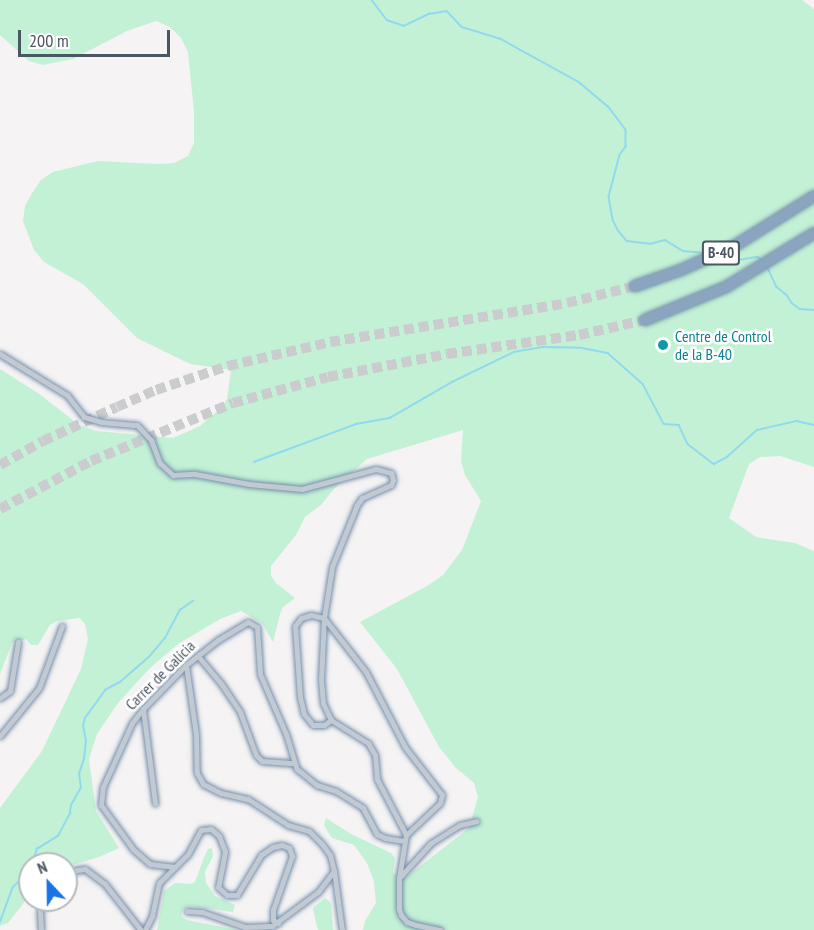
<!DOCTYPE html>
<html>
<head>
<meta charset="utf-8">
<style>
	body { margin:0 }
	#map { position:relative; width:814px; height:930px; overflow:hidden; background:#f5f3f3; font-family:"PT Sans Narrow",sans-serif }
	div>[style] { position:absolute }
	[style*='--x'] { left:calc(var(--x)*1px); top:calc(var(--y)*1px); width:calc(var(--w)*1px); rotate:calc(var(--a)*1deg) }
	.green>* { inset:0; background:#c3f1d5 }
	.stream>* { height:1.5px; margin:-0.75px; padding:0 0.75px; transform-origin:0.75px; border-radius:0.75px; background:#90daee }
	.motorway-tunnel>* { height:10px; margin-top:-5px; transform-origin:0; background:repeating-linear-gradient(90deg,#caccce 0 10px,transparent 0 15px) }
	.roads { filter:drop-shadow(0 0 2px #7690ad) drop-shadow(0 0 2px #7690ad) }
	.minor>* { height:5px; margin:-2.5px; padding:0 2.5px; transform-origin:2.5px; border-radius:2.5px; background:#c1cad2 }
	.motorway>* { height:10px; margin:-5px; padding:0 5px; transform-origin:5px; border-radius:5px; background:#8ba5c1 }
	.dots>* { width:16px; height:16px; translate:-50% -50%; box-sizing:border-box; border:3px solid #fff; border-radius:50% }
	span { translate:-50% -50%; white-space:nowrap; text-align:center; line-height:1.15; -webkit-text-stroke:5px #fff; paint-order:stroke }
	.shield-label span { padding:2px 4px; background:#fff; border:2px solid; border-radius:4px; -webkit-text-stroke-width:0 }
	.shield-label { font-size:15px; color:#4a5661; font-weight:700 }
	.culture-label { font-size:16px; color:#0d838f }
	.left { translate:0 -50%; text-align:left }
	.street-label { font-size:16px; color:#4a5661 }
	.north { position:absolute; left:18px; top:852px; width:60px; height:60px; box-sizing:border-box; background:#fff; border:2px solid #b7bbc0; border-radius:50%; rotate:338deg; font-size:16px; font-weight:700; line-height:24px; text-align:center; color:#4a5661 }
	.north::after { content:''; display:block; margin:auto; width:21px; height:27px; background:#1a73e8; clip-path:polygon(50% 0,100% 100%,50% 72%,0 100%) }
	.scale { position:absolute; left:18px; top:30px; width:152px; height:27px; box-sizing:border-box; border:3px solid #4a5661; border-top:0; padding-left:8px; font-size:18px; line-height:21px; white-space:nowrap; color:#4a5661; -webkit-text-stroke:4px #fff; paint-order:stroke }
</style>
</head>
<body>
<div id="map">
	<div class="green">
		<i style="clip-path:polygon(0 0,802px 0,814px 9px,814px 467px,780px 456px,760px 457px,749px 464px,729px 518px,756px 537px,795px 543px,814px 551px,814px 930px,363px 930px,365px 921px,376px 903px,374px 881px,367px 863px,354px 845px,332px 838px,328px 832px,324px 825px,326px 818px,351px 834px,391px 853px,395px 858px,393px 873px,405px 878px,469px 828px,478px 797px,474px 783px,456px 768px,439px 747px,397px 669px,360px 622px,427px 586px,443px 575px,462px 550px,481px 501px,465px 475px,461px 461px,463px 430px,367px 459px,333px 490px,321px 505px,305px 517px,296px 535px,271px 566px,271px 576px,276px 583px,295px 598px,283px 607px,280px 614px,273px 642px,262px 623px,241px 611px,220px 619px,178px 644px,150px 668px,118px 703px,97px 734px,89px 759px,96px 811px,119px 848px,99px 857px,66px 867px,66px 864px,30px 864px,30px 895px,8px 923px,0 926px,0 808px,42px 751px,81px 669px,88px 639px,85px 624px,80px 618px,57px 621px,50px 625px,38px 645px,31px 645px,26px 639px,12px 643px,0 674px,0 369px,38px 393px,78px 424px,96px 431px,173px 438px,200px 426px,222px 407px,227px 399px,231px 370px,190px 364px,137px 338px,83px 284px,44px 262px,34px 250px,23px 221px,25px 206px,32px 193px,41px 180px,53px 172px,98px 161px,158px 164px,174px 163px,188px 156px,194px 143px,194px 112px,188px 52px,181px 38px,170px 27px,156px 21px,127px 31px,73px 59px,43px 65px,29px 61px,0 35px)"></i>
		<i style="clip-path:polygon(212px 848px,213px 856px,205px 872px,206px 883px,215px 896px,235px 905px,233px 912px,190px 906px,183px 909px,181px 916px,187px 920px,237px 930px,157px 930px,164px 891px,175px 883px,191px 884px,195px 882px,203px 860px,208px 849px)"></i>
		<i style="clip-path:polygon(325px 898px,331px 903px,333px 930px,318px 930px,316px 923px,313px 908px)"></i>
	</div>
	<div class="stream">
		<i style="--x:372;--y:0;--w:25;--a:53"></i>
		<i style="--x:387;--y:20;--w:18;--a:19"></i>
		<i style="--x:404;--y:26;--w:28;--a:-26"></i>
		<i style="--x:429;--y:14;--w:18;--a:-9"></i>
		<i style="--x:447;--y:11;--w:22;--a:47"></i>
		<i style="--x:462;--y:27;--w:39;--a:17"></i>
		<i style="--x:499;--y:38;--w:91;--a:28.8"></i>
		<i style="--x:579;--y:82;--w:38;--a:40"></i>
		<i style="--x:608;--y:106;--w:30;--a:53"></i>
		<i style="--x:626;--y:130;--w:17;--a:90"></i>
		<i style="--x:626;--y:147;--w:10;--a:127"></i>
		<i style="--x:620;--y:155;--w:43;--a:104.7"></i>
		<i style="--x:609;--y:197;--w:23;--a:80"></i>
		<i style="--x:613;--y:220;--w:11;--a:63"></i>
		<i style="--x:618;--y:230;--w:14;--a:51"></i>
		<i style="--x:627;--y:241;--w:23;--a:7"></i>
		<i style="--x:650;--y:244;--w:16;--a:-15"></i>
		<i style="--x:665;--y:240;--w:21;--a:31"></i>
		<i style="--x:683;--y:251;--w:21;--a:5"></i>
		<i style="--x:724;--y:256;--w:15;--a:16"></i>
		<i style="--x:738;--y:260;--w:20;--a:-9"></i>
		<i style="--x:758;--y:257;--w:5;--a:37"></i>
		<i style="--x:768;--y:268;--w:21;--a:65"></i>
		<i style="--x:777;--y:287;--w:13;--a:39"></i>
		<i style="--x:787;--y:295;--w:9;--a:58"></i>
		<i style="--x:792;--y:303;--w:10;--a:37"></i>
		<i style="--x:800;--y:309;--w:14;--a:4"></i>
		<i style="--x:254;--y:462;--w:109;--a:-20.4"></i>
		<i style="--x:356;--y:424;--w:35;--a:-10"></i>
		<i style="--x:390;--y:418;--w:72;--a:-30.1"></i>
		<i style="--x:452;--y:382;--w:69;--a:-25.8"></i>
		<i style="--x:514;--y:352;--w:29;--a:-10"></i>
		<i style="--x:543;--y:347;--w:39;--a:1"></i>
		<i style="--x:582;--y:348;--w:26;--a:11"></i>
		<i style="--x:608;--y:353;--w:47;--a:41.5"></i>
		<i style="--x:643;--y:384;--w:45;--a:62.3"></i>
		<i style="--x:664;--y:424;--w:15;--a:4"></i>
		<i style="--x:679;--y:425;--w:21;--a:65"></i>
		<i style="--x:688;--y:444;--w:33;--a:38"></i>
		<i style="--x:714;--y:464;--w:15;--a:-28"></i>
		<i style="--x:727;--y:457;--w:40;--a:-42"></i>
		<i style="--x:757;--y:430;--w:41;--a:-12.7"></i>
		<i style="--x:797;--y:421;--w:17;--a:13"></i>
		<i style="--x:32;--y:864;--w:16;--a:-72"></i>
		<i style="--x:37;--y:849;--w:25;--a:-32"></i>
		<i style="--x:58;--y:836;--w:26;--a:-62"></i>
		<i style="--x:70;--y:813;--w:8;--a:-83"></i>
		<i style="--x:71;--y:805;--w:20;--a:-60"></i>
		<i style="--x:81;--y:788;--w:14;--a:-98"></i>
		<i style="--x:79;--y:774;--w:16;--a:-72"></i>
		<i style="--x:84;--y:759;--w:18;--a:-84"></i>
		<i style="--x:86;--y:741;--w:15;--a:-101"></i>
		<i style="--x:83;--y:726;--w:8;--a:-76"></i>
		<i style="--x:85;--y:718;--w:34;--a:-54"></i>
		<i style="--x:105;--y:690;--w:17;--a:-28"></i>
		<i style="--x:120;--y:682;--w:38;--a:-41"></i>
		<i style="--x:149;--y:657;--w:25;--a:-50"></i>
		<i style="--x:165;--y:638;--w:32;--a:-62"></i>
		<i style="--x:180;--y:610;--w:16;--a:-35"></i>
		<i style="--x:0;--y:922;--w:37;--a:-70"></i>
		<i style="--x:13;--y:887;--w:24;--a:-45"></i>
	</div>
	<div class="motorway-tunnel">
		<i style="--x:0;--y:465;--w:49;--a:-29.2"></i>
		<i style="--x:43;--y:441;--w:81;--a:-24.7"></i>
		<i style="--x:117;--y:407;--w:43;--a:-23.6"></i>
		<i style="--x:156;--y:390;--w:76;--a:-18.4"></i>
		<i style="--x:228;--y:366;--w:105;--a:-13.2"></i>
		<i style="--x:330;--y:342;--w:240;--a:-9.3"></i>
		<i style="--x:567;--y:303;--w:70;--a:-14"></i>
		<i style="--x:0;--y:509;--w:103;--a:-27.8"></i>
		<i style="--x:91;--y:461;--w:153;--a:-22.2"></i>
		<i style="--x:233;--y:403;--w:98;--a:-15.3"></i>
		<i style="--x:328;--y:377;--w:121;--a:-10.9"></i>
		<i style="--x:447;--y:354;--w:133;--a:-8.2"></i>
		<i style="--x:579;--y:335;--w:68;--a:-12.8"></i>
	</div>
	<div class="roads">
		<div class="minor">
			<i style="--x:0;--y:354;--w:79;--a:31.5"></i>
			<i style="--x:67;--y:395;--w:28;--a:52"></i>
			<i style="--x:84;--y:417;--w:18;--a:16"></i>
			<i style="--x:101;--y:422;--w:36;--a:5"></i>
			<i style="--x:137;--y:425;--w:21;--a:47"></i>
			<i style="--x:151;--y:440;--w:25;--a:69"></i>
			<i style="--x:160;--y:463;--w:18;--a:43"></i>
			<i style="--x:173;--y:475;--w:22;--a:-3"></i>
			<i style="--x:195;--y:474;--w:55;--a:10.5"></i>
			<i style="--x:249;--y:484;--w:53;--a:5.4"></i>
			<i style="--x:302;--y:489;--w:77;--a:-15.1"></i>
			<i style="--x:376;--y:469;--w:16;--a:15"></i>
			<i style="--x:391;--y:473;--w:7;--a:74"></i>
			<i style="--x:393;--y:480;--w:5;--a:112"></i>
			<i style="--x:391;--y:485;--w:32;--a:156"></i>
			<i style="--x:362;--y:498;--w:9;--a:126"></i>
			<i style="--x:357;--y:505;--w:67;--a:112"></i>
			<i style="--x:332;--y:567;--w:52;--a:98.9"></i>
			<i style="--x:324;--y:618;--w:62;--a:92.8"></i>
			<i style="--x:321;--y:680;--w:23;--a:85"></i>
			<i style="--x:323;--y:703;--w:19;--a:65"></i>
			<i style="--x:331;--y:720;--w:44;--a:31.9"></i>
			<i style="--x:368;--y:743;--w:14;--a:60"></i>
			<i style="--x:375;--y:755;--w:24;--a:85"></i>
			<i style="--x:377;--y:779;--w:63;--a:62.6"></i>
			<i style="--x:406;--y:835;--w:44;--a:99.2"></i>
			<i style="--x:399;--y:878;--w:31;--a:90"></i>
			<i style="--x:399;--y:909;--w:6;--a:72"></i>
			<i style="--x:401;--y:915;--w:9;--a:49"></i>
			<i style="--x:407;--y:922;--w:9;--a:18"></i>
			<i style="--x:416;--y:925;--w:25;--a:12"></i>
			<i style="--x:324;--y:618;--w:68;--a:52.1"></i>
			<i style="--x:366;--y:672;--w:85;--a:62.5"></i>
			<i style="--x:405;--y:747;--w:61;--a:52.4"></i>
			<i style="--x:442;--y:795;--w:8;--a:104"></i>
			<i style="--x:440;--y:803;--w:47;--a:136.7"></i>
			<i style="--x:324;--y:618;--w:13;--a:-167"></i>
			<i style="--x:311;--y:615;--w:10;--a:163"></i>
			<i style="--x:301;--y:618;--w:10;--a:127"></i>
			<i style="--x:295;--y:626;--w:71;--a:86"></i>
			<i style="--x:300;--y:697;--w:17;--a:77"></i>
			<i style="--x:304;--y:714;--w:14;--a:51"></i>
			<i style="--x:313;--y:725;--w:11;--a:0"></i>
			<i style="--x:324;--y:725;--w:9;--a:-36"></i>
			<i style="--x:198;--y:656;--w:34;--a:50"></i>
			<i style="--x:220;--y:682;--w:36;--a:56"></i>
			<i style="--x:240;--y:712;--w:46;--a:69.6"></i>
			<i style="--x:256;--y:755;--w:8;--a:45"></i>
			<i style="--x:262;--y:761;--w:32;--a:4"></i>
			<i style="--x:186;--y:665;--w:70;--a:81.8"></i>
			<i style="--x:196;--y:734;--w:39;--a:89"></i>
			<i style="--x:197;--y:773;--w:13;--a:61"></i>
			<i style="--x:203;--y:784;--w:20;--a:27"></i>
			<i style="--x:221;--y:793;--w:28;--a:13"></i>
			<i style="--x:248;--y:799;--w:48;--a:33"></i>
			<i style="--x:288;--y:825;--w:22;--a:16"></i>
			<i style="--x:309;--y:831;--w:18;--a:45"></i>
			<i style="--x:322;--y:844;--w:14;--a:54"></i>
			<i style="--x:330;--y:855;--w:16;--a:76"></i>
			<i style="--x:334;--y:871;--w:60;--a:82.3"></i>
			<i style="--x:0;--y:698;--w:12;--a:-35"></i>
			<i style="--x:10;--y:691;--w:50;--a:-80.7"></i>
			<i style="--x:143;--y:709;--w:95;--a:82.7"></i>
			<i style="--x:0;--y:736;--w:62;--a:-50.9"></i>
			<i style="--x:39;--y:688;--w:66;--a:-69.6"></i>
			<i style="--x:175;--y:867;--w:25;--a:-173"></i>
			<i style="--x:150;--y:864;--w:23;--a:-139"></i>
			<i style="--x:133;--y:849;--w:54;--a:-126"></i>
			<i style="--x:101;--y:805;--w:18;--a:-84"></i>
			<i style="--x:103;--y:787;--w:70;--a:-65.6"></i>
			<i style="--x:132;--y:723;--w:18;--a:-52"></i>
			<i style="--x:143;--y:709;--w:62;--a:-45.7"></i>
			<i style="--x:186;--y:665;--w:41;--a:-38"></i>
			<i style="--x:218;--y:640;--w:35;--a:-31"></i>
			<i style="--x:248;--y:622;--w:10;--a:29"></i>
			<i style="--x:257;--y:627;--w:47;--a:86.3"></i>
			<i style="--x:260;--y:674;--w:65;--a:66.6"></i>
			<i style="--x:286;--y:734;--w:37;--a:73"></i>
			<i style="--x:297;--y:769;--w:26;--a:39"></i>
			<i style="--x:317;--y:785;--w:20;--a:18"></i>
			<i style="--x:336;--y:791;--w:32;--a:32"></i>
			<i style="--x:363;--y:808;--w:30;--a:62"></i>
			<i style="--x:377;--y:834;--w:9;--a:27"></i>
			<i style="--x:385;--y:838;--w:19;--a:9"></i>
			<i style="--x:66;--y:875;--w:12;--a:-24"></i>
			<i style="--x:77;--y:870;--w:8;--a:-7"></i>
			<i style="--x:85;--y:869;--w:25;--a:37"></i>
			<i style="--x:105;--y:884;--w:58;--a:52"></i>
			<i style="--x:399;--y:878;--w:47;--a:-47.6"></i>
			<i style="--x:431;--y:843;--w:34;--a:-32"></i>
			<i style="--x:460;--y:825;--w:17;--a:-13"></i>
			<i style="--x:187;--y:911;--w:15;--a:4"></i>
			<i style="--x:202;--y:912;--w:46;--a:19.2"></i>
			<i style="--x:245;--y:927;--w:27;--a:-2"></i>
			<i style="--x:272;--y:926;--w:57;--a:-36.5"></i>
			<i style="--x:318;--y:892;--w:26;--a:-53"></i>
			<i style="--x:41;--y:930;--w:20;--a:-93"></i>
			<i style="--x:40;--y:910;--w:11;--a:-63"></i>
			<i style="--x:145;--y:930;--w:16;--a:-63"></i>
			<i style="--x:152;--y:916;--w:34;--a:-78"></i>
			<i style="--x:159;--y:883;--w:41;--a:-45"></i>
			<i style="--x:188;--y:854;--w:27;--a:-62"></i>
			<i style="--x:201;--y:830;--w:10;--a:-6"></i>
			<i style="--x:211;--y:829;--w:11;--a:41"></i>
			<i style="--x:219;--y:836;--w:17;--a:69"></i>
			<i style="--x:225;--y:852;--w:36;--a:101"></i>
			<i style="--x:218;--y:887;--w:12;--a:42"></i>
			<i style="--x:227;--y:895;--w:10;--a:0"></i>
			<i style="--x:237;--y:895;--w:47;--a:-59"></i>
			<i style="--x:261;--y:855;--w:14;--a:-34"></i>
			<i style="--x:273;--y:847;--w:9;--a:-13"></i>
			<i style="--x:282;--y:845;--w:8;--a:23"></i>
			<i style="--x:289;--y:848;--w:9;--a:69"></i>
			<i style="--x:292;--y:856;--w:57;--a:109.4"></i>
			<i style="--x:273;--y:910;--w:10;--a:90"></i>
			<i style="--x:273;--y:920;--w:6;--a:31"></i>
		</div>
		<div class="motorway">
			<i style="--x:635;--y:286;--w:49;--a:-19.2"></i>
			<i style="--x:681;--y:270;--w:60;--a:-24.4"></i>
			<i style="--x:736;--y:245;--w:92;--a:-32.1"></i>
			<i style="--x:645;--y:320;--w:87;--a:-22.2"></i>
			<i style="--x:726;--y:287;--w:103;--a:-31.5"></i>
		</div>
	</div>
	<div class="dots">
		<i style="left:663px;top:345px;background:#0f9aa8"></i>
	</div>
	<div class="shield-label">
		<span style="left:721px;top:253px">B-40</span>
	</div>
	<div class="culture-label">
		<span class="left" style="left:675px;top:345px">Centre de Control<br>de la B-40</span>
	</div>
	<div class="street-label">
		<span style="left:160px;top:675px;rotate:-45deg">Carrer de Galícia</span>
	</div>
	<div class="north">N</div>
	<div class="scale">200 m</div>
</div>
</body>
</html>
